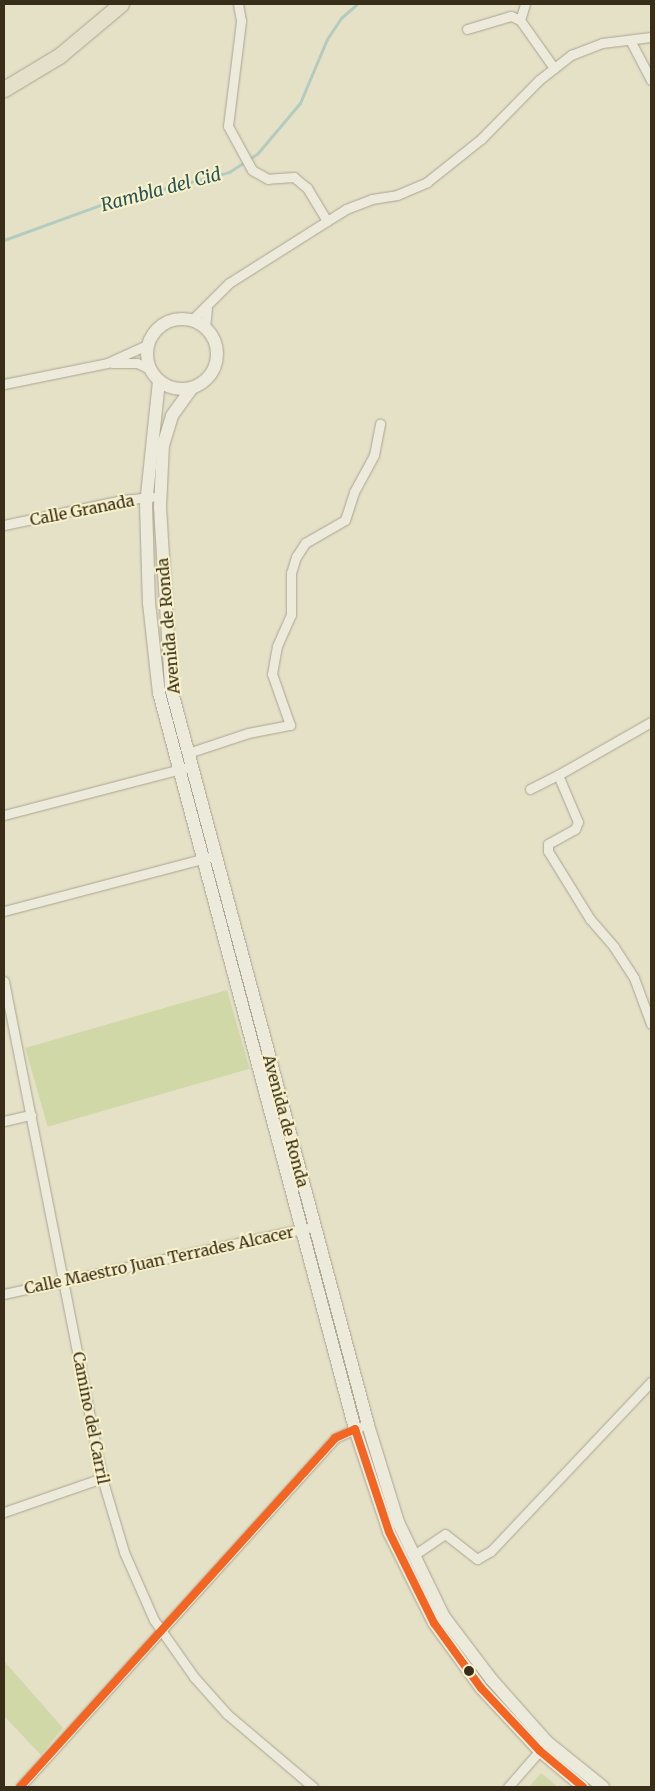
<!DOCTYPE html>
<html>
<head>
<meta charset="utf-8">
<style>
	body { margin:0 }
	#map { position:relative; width:655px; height:1791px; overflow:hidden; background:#e5e1c7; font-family:Merriweather,serif }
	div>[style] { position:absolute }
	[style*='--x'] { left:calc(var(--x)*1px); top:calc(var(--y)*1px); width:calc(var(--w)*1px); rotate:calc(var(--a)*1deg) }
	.green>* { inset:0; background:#d0d8a7; transform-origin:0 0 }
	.stream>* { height:3px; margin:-1.5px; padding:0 1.5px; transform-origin:1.5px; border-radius:1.5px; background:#b4cbc0 }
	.roads { filter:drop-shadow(0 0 1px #a9a491) drop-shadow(0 0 1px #a9a491) }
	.street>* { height:9px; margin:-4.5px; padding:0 4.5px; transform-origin:4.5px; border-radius:4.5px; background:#eceada }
	.secondary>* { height:12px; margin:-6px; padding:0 6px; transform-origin:6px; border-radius:6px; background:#eceada }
	.secondary>.ring { margin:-6px; padding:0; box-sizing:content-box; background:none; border:12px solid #eceada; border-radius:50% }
	.primary>* { height:15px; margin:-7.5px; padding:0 7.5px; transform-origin:7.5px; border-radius:7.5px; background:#e4e0ca }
	.bus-1>* { height:8px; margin:-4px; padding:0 4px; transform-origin:4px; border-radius:4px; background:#f26522 }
	.dots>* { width:14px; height:14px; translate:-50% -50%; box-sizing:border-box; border:2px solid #f9f2ca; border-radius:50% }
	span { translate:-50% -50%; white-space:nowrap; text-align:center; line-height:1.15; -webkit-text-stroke:4px #f9f2ca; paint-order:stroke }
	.street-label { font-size:16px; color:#372d19 }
	.water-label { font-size:18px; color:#275559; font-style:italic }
	.frame { position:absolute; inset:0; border:5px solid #372d19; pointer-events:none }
</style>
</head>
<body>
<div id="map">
	<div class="green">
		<i style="left:227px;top:990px;width:82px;height:210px;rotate:74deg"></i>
		<i style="clip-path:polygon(4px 1661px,63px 1728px,41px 1755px,4px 1716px)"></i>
		<i style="clip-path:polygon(541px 1773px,558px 1787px,529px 1787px)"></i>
	</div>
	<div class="stream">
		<i style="--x:4;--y:240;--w:102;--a:-20"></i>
		<i style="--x:100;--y:205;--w:133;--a:-14.3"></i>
		<i style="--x:229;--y:172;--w:33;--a:-33"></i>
		<i style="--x:257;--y:154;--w:67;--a:-49.9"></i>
		<i style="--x:300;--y:103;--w:69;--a:-67.1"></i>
		<i style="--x:327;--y:39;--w:25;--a:-56"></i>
		<i style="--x:341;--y:18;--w:21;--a:-41"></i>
	</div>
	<div class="roads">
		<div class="street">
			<i style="--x:525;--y:4;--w:17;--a:107"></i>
			<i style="--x:520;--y:20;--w:59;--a:54.7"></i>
			<i style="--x:467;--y:29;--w:46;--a:-16.5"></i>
			<i style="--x:511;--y:16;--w:10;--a:24"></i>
			<i style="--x:630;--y:40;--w:45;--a:62.3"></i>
			<i style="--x:327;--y:221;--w:22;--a:-32"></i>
			<i style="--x:346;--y:209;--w:28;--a:-21"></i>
			<i style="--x:372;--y:199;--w:25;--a:-9"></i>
			<i style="--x:397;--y:195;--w:33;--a:-23"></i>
			<i style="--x:427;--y:182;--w:69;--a:-38.5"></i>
			<i style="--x:481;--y:139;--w:83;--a:-45.5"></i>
			<i style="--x:539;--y:80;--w:41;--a:-38"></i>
			<i style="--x:571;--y:55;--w:33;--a:-21"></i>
			<i style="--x:602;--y:43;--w:49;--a:-7"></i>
			<i style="--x:192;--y:320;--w:52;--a:-45"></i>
			<i style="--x:229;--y:283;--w:116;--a:-32.3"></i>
			<i style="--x:327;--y:221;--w:39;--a:-121"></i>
			<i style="--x:307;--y:188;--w:17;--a:-140"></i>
			<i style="--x:294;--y:177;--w:26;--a:176"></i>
			<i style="--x:268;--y:179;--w:18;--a:-151"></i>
			<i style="--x:252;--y:170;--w:50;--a:-118.6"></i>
			<i style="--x:228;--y:126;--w:106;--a:-82.9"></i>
			<i style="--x:241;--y:21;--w:17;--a:-100"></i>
			<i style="--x:205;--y:327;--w:19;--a:-84"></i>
			<i style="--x:112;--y:363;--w:25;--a:0"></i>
			<i style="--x:137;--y:363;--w:14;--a:25"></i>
			<i style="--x:4;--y:384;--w:105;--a:-11.5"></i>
			<i style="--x:107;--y:363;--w:46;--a:-24.3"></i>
			<i style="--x:4;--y:525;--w:121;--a:-12"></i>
			<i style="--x:122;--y:500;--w:30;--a:-6"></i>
			<i style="--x:188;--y:753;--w:63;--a:-18.4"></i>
			<i style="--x:248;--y:733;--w:43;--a:-10.8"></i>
			<i style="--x:290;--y:725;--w:54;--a:-109.4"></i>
			<i style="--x:272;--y:674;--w:28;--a:-80"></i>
			<i style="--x:277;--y:646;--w:34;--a:-66"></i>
			<i style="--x:291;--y:615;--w:42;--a:-90"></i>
			<i style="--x:291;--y:573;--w:17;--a:-73"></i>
			<i style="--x:296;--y:557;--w:17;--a:-57"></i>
			<i style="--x:305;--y:543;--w:46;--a:-29.9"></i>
			<i style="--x:345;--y:520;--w:29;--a:-72"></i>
			<i style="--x:354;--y:492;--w:42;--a:-61.6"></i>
			<i style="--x:374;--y:455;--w:32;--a:-79"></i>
			<i style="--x:558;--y:775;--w:107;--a:-29.7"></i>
			<i style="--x:530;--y:789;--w:31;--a:-27"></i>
			<i style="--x:558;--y:775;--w:51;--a:66.9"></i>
			<i style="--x:578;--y:822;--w:8;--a:113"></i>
			<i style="--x:575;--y:829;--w:31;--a:151"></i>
			<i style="--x:548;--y:844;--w:7;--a:90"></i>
			<i style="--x:548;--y:851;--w:80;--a:58.3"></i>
			<i style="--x:590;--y:919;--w:37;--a:49"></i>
			<i style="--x:614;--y:947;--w:37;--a:57"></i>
			<i style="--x:634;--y:978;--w:49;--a:69.7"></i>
			<i style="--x:4;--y:815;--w:187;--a:-14.6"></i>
			<i style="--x:4;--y:911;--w:217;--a:-14.7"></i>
			<i style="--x:4;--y:981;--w:507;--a:78.85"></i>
			<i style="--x:102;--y:1478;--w:77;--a:73.4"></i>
			<i style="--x:124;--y:1552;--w:74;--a:66.2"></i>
			<i style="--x:154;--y:1620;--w:70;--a:54.9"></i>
			<i style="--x:194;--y:1677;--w:50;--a:48.3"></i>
			<i style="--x:227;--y:1714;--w:113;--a:40.3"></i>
			<i style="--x:4;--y:1121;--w:28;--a:-13"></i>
			<i style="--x:4;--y:1294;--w:310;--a:-12.3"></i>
			<i style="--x:4;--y:1512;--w:104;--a:-19.1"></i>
			<i style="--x:414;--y:1555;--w:37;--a:-34"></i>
			<i style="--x:445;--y:1534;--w:41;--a:38"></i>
			<i style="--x:477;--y:1559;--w:16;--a:-30"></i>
			<i style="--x:491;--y:1551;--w:233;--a:-46.6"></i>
			<i style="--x:20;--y:1787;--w:470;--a:-47.9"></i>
			<i style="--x:335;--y:1438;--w:27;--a:-24"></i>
			<i style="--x:508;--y:1787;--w:52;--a:-48.9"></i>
		</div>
		<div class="secondary">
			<i class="ring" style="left:147px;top:319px;width:58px;height:58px"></i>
			<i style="--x:159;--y:381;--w:124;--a:96"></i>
			<i style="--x:146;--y:504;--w:99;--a:88.3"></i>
			<i style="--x:149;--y:603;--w:91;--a:83.7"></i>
			<i style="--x:159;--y:693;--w:762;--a:75.09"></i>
			<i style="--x:355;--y:1429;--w:108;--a:71.7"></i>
			<i style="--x:389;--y:1532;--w:102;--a:63.7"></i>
			<i style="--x:434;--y:1623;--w:80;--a:54.1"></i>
			<i style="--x:481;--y:1688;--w:86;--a:46.9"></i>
			<i style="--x:540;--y:1751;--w:56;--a:39.9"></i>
			<i style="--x:192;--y:388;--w:34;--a:126"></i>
			<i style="--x:172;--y:416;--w:30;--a:107"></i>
			<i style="--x:163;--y:445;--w:62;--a:92.8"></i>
			<i style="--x:160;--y:507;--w:181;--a:86.5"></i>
			<i style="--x:171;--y:688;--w:763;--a:75.03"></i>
			<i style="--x:368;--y:1425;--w:102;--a:72.8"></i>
			<i style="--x:398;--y:1522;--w:106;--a:64.2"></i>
			<i style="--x:444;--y:1617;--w:78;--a:52.8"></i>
			<i style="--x:491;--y:1679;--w:84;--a:48.4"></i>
			<i style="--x:547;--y:1742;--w:72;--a:38.8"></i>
		</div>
		<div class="primary">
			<i style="--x:4;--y:89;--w:64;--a:-31"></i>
			<i style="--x:59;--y:56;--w:81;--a:-40"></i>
		</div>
	</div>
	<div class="bus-1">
		<i style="--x:20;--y:1787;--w:470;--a:-47.9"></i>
		<i style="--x:335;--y:1438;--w:22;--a:-24"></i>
		<i style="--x:355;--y:1429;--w:108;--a:71.7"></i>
		<i style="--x:389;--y:1532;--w:102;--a:63.7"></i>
		<i style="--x:434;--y:1623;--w:80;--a:54.1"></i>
		<i style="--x:481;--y:1688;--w:86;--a:46.9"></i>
		<i style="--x:540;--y:1751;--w:56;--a:39.9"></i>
	</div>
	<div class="dots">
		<i style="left:469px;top:1671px;background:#372d19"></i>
	</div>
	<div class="street-label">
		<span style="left:82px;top:510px;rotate:-11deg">Calle Granada</span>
		<span style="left:168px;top:626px;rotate:-95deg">Avenida de Ronda</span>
		<span style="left:286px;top:1121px;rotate:75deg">Avenida de Ronda</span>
		<span style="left:159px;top:1260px;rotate:-12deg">Calle Maestro Juan Terrades Alcacer</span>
		<span style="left:91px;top:1418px;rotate:79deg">Camino del Carril</span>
	</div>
	<div class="water-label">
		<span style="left:161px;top:190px;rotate:-15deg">Rambla del Cid</span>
	</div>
	<div class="frame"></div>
</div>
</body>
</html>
